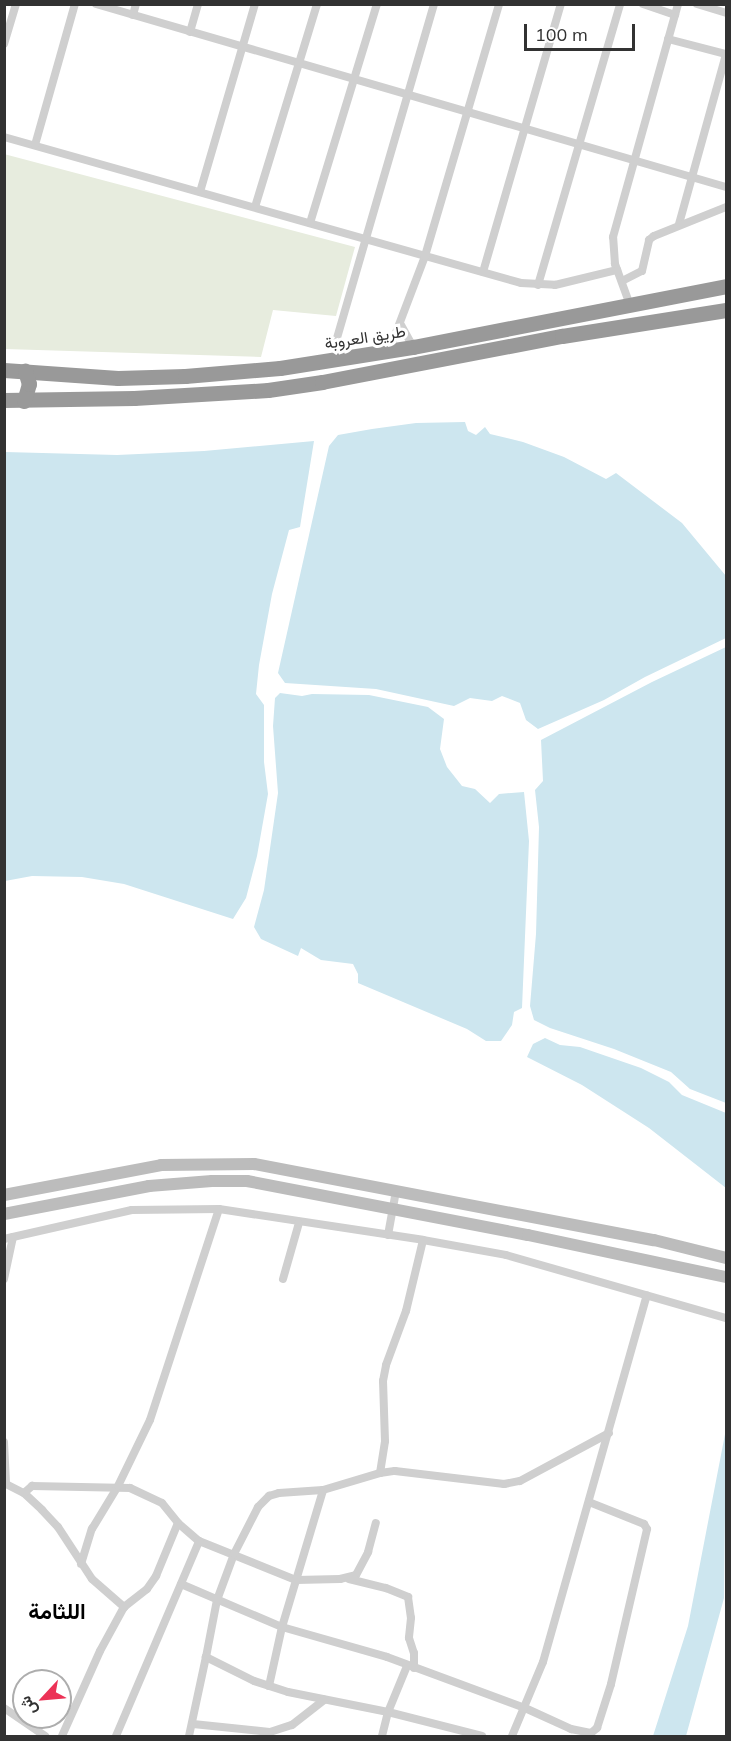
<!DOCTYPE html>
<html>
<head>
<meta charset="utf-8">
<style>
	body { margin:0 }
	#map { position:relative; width:731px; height:1741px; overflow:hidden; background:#fff; font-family:Mulish,Vazirmatn,sans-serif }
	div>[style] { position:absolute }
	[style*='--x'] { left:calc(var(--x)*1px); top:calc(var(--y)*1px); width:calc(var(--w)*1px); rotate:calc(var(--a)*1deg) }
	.green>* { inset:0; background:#e7ecde }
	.water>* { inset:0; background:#cde6ef }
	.street>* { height:8px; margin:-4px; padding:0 4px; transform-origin:4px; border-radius:4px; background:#cfcfcf }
	.secondary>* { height:12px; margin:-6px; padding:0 6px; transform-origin:6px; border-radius:6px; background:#bcbcbc }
	.highway>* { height:15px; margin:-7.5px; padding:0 7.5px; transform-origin:7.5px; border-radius:7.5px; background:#999 }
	span { translate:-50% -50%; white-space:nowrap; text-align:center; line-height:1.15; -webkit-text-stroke:6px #fff; paint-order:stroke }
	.street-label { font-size:16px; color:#323232 }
	.district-label { font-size:22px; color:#000; font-weight:700 }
	.frame { position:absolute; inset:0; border:6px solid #323232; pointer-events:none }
	.north { position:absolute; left:12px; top:1669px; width:60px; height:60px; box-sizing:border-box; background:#fff; border:2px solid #adadad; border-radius:50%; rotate:244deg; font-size:16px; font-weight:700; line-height:24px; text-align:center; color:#323232 }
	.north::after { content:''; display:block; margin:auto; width:21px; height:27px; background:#ec3256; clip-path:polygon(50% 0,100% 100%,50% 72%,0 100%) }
	.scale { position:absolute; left:524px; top:24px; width:111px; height:27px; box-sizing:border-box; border:3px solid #323232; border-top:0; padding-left:8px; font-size:18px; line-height:21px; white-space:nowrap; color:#323232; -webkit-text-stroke:4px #fff; paint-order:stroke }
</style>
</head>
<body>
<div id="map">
	<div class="green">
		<i style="clip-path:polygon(4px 154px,355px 247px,336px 316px,273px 310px,261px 357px,5px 349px)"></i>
	</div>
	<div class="water">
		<i style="clip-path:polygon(465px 422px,468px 431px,476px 435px,485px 427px,490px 434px,523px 442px,564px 457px,606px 479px,616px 473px,682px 523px,726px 576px,726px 638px,645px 677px,604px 700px,538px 729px,526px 720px,520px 703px,502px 696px,492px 701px,470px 698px,454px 706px,376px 689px,285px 683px,278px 673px,329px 446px,338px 435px,372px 429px,416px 423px)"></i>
		<i style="clip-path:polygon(314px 441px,300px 527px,289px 530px,272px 594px,259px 665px,256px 694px,264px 705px,264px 762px,268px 794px,257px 856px,246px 898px,233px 919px,124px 884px,82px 877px,32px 876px,5px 881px,5px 452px,117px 455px,204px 451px)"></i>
		<i style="clip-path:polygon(726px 647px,726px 1103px,690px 1089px,671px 1072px,614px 1049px,550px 1028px,534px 1020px,530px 1006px,536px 934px,539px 827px,535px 790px,543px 781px,541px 740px,652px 682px)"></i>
		<i style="clip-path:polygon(280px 693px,302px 696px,312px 694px,369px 695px,428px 707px,444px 719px,440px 749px,447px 767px,462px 786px,475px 789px,490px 803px,499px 794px,524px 792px,529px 841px,522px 1008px,514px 1012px,512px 1025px,501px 1041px,486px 1041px,467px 1029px,358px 983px,358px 974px,353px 964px,321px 960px,301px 948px,298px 956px,261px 939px,254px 927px,264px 890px,278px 793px,273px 726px,275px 698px)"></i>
		<i style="clip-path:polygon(545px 1038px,560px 1045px,580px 1047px,641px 1068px,669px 1082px,682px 1095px,726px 1113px,726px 1188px,649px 1128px,582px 1085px,527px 1057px,533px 1044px)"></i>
		<i style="clip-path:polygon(726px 1429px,724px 1598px,686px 1736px,653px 1736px,688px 1626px)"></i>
	</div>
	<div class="street">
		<i style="--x:96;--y:4;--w:656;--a:16.2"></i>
		<i style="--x:643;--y:4;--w:34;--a:19"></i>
		<i style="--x:697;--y:4;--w:30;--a:17"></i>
		<i style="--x:133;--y:15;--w:11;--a:-75"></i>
		<i style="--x:190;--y:32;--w:29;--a:-74"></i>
		<i style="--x:668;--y:39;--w:60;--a:14.5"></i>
		<i style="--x:4;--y:44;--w:42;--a:-73.3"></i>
		<i style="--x:4;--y:137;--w:537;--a:15.77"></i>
		<i style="--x:521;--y:283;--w:34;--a:3"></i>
		<i style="--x:555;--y:285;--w:64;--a:-13.6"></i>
		<i style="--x:35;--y:145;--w:147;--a:-74.2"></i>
		<i style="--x:200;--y:192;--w:196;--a:-73.7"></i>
		<i style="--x:255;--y:207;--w:212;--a:-73"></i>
		<i style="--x:310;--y:223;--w:229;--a:-73"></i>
		<i style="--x:679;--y:224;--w:176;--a:-74.5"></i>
		<i style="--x:483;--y:272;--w:279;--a:-73.8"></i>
		<i style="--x:622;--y:281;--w:22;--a:-27"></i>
		<i style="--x:642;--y:271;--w:32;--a:-77"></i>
		<i style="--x:649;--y:240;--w:6;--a:-39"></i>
		<i style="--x:654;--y:236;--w:78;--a:-21.9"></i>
		<i style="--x:538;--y:285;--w:293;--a:-73.7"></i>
		<i style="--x:630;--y:305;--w:44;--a:-110.1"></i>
		<i style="--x:615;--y:264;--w:27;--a:-94"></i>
		<i style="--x:613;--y:237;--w:242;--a:-74.4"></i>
		<i style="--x:401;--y:325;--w:25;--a:61"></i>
		<i style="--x:337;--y:338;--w:348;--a:-73.8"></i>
		<i style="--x:389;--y:351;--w:102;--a:-69.2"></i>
		<i style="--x:425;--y:256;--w:263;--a:-73.6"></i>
		<i style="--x:388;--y:1235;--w:45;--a:-79.7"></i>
		<i style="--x:4;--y:1239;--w:131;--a:-12.8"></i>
		<i style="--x:132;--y:1210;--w:87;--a:-0.7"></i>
		<i style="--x:219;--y:1209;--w:206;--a:8.6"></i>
		<i style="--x:423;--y:1240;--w:84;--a:10.2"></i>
		<i style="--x:506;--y:1255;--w:229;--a:16"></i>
		<i style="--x:4;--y:1279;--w:43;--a:-77.9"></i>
		<i style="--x:283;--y:1279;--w:58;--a:-74.1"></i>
		<i style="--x:4;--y:1442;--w:41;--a:87.2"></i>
		<i style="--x:380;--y:1473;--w:32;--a:-81"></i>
		<i style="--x:385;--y:1441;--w:60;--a:-91.9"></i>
		<i style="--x:383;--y:1381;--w:16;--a:-79"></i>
		<i style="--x:386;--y:1365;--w:58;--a:-69.7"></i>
		<i style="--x:406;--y:1311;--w:73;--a:-76.5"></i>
		<i style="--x:4;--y:1483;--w:22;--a:27"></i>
		<i style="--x:24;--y:1493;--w:25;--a:43"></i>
		<i style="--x:42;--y:1510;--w:23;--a:47"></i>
		<i style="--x:58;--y:1527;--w:62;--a:56.8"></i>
		<i style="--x:92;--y:1579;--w:43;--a:41.2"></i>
		<i style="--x:124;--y:1607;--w:50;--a:118.6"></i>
		<i style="--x:100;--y:1651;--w:93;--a:114.1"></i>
		<i style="--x:24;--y:1493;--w:11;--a:-41"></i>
		<i style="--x:32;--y:1486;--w:98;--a:1.2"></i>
		<i style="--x:130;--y:1488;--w:35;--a:25"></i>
		<i style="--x:162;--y:1503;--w:26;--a:51"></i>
		<i style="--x:178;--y:1523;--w:28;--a:41"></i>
		<i style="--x:199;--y:1541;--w:105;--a:21.9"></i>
		<i style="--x:296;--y:1580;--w:44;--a:-1.3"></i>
		<i style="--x:340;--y:1579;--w:16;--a:-14"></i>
		<i style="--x:356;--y:1575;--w:26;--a:-62"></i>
		<i style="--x:368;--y:1552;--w:30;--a:-75"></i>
		<i style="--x:81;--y:1564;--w:37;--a:-73"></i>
		<i style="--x:92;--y:1529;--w:50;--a:-58.8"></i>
		<i style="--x:118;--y:1486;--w:73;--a:-64.1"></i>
		<i style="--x:150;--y:1420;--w:222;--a:-71.9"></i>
		<i style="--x:349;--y:1579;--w:38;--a:14"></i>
		<i style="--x:386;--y:1588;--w:24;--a:22"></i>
		<i style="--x:408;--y:1597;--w:21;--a:82"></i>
		<i style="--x:411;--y:1618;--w:20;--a:96"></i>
		<i style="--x:409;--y:1638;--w:16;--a:72"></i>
		<i style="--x:414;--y:1653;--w:15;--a:90"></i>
		<i style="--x:181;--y:1584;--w:110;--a:23.1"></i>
		<i style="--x:282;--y:1627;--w:109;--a:15.9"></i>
		<i style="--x:387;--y:1657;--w:147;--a:20.3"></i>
		<i style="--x:525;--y:1708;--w:51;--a:24.5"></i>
		<i style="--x:571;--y:1729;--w:20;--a:11"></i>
		<i style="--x:591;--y:1733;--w:8;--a:-40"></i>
		<i style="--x:597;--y:1728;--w:46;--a:-72.3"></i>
		<i style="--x:611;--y:1684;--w:159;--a:-76.9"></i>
		<i style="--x:647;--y:1529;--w:6;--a:-121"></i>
		<i style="--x:644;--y:1524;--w:59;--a:-158.2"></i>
		<i style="--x:124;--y:1607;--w:29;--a:-38"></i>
		<i style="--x:147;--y:1589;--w:16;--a:-55"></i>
		<i style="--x:156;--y:1576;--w:57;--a:-67.5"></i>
		<i style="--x:407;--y:1666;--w:50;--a:112.4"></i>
		<i style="--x:388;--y:1712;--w:102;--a:-168.7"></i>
		<i style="--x:288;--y:1692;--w:36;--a:-162"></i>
		<i style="--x:254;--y:1681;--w:54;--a:-153.4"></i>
		<i style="--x:206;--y:1657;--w:58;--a:-79.1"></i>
		<i style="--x:217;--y:1600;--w:49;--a:-69.7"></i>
		<i style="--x:234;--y:1554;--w:53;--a:-62.9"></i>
		<i style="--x:258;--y:1507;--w:16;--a:-45"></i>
		<i style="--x:269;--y:1496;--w:10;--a:-17"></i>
		<i style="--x:279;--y:1493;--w:44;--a:-3.9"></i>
		<i style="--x:323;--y:1490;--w:59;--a:-16.6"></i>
		<i style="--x:380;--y:1473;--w:15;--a:-8"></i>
		<i style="--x:395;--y:1471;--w:110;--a:6.8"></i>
		<i style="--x:504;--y:1484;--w:16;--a:-11"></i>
		<i style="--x:520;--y:1481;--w:101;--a:-28.3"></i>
		<i style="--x:269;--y:1686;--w:60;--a:-77.6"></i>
		<i style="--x:282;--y:1627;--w:143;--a:-73.3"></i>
		<i style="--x:4;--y:1708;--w:50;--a:34.3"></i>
		<i style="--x:193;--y:1724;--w:77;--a:5.9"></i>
		<i style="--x:270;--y:1732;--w:23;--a:-18"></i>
		<i style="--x:292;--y:1725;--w:41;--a:-38"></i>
		<i style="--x:116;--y:1736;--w:212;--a:-66.9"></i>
		<i style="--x:189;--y:1736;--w:81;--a:-77.9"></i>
		<i style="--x:382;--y:1736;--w:25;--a:-76"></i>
		<i style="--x:388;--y:1712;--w:97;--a:14.3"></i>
		<i style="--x:512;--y:1736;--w:80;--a:-67.3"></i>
		<i style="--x:543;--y:1662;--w:381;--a:-74.2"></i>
	</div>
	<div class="secondary">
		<i style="--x:4;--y:1195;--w:160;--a:-10.8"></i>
		<i style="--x:161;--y:1165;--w:93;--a:-0.6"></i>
		<i style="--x:254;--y:1164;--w:407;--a:10.8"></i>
		<i style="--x:654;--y:1240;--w:74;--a:14"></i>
		<i style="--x:4;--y:1214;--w:148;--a:-10.9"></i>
		<i style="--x:149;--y:1186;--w:63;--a:-4.5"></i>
		<i style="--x:212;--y:1181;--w:35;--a:0"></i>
		<i style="--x:247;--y:1181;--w:286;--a:10.9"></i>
		<i style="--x:528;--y:1235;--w:202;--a:12"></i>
	</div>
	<div class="highway">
		<i style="--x:4;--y:370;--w:114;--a:4"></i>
		<i style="--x:118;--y:378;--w:67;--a:-1.7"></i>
		<i style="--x:185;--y:376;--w:95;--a:-4.8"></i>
		<i style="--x:280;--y:368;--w:135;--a:-9"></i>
		<i style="--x:413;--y:347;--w:319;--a:-11"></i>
		<i style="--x:4;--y:400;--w:130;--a:-0.9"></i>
		<i style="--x:134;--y:398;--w:134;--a:-3.4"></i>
		<i style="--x:268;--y:390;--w:55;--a:-8.4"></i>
		<i style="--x:322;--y:382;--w:244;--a:-10.9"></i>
		<i style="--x:562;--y:336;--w:166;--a:-9"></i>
		<i style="--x:24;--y:401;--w:18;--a:-74"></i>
		<i style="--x:29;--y:384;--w:14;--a:-107"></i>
	</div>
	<div class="street-label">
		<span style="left:365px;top:337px;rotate:-9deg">طريق العروبة</span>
	</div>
	<div class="district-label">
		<span style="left:57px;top:1612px">اللثامة</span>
	</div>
	<div class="frame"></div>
	<div class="north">ش</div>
	<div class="scale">100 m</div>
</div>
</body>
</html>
